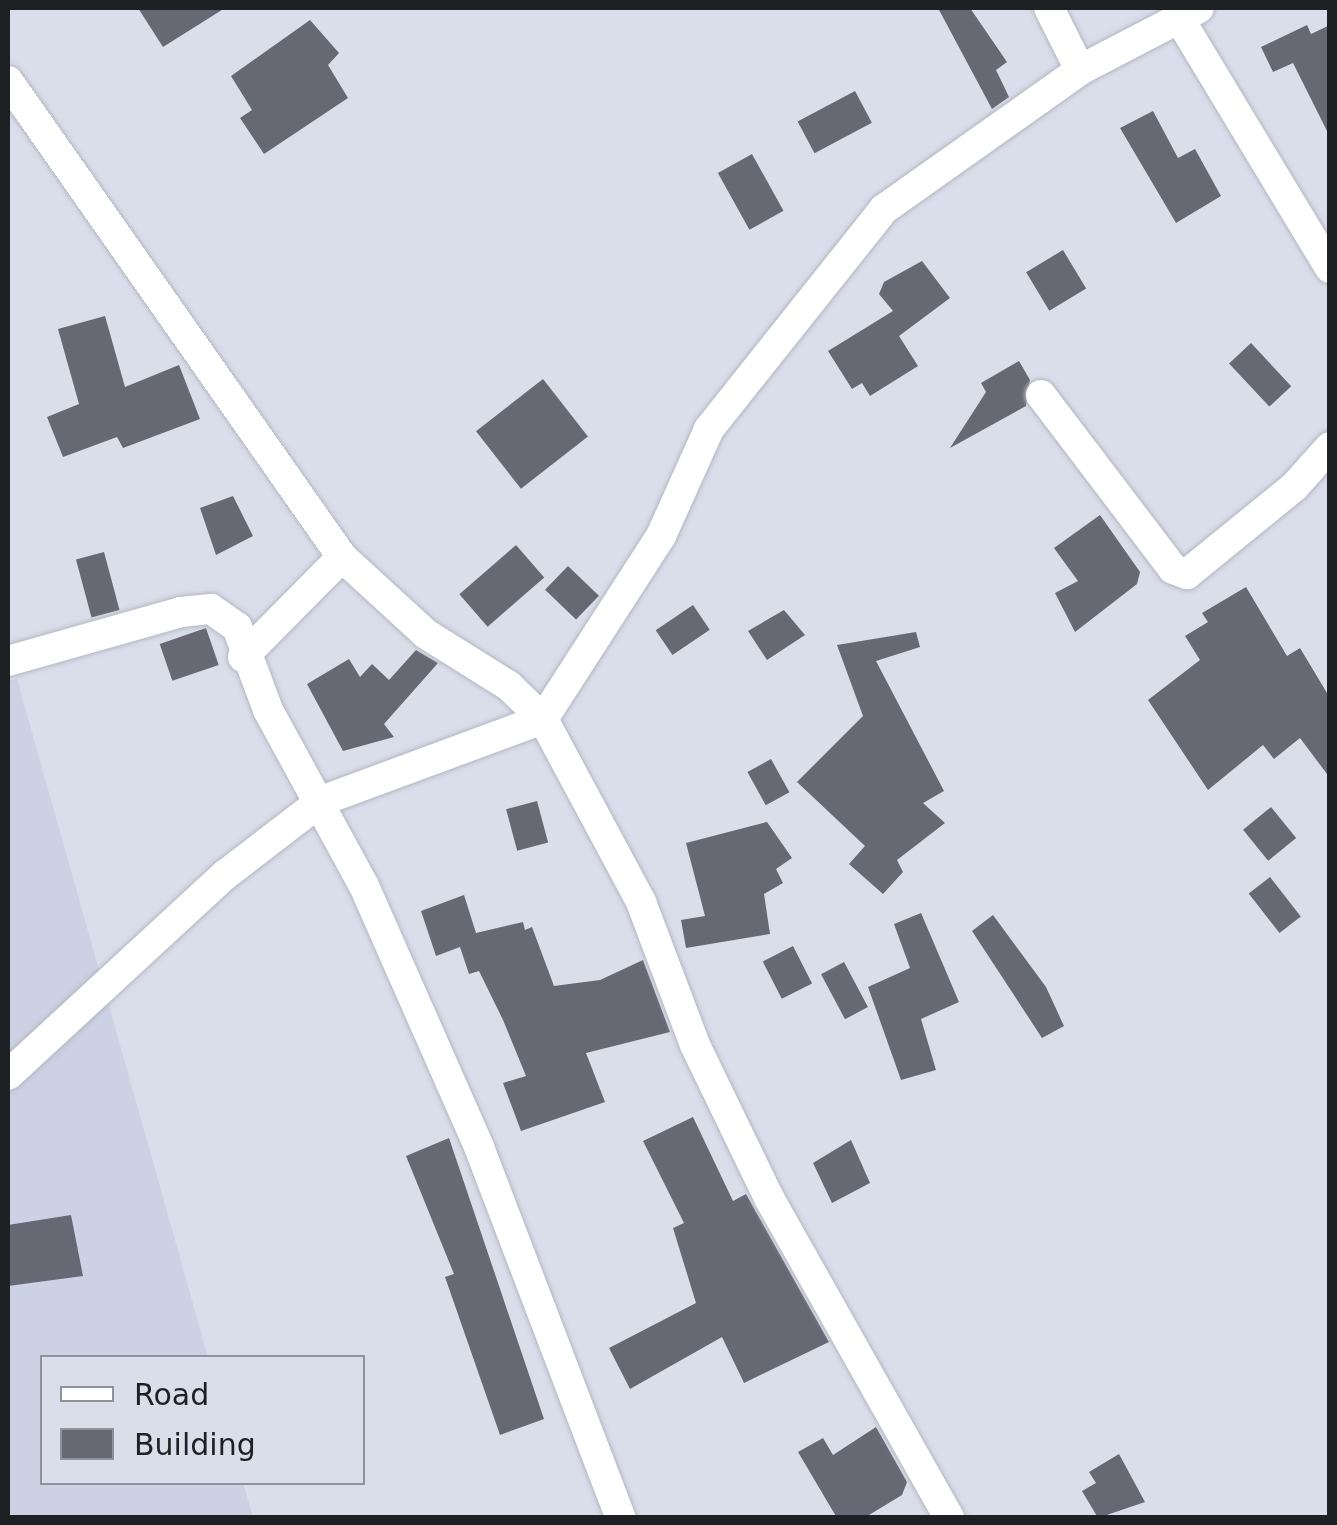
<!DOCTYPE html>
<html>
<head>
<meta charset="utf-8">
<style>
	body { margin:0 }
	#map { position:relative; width:1337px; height:1525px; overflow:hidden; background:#dadeea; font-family:"DejaVu Sans",sans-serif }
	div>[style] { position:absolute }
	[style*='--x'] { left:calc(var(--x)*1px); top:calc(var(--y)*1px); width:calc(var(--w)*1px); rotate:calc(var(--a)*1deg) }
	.built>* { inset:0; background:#ccd1e4 }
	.building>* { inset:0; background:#666973; transform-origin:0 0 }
	.roads { filter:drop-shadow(0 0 2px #b3b7c2) drop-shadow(0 0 2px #b3b7c2) }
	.minor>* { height:30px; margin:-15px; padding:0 15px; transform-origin:15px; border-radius:15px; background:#fff }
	span { translate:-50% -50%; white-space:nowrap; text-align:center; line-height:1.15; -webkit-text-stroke:10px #dadeea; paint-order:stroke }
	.frame { position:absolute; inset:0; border:10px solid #1e2024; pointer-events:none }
	.legend { position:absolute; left:40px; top:1355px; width:325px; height:130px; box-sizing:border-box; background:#dadeea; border:2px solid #8f929b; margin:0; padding:12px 18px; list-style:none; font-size:30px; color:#1e2024 }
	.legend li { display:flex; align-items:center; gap:20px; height:50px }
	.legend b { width:50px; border:2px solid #8f929b }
</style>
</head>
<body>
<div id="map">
	<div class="built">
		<i style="clip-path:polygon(17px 679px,208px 1357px,42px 1358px,42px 1482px,243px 1483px,253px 1517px,8px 1518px,8px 680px)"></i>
	</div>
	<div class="building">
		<i style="clip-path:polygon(138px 8px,225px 8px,163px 47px)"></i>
		<i style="clip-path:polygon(938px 8px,970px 8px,1007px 62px,996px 70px,1009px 97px,992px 109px)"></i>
		<i style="clip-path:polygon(310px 20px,339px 53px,328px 65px,348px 98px,264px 154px,240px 118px,252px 110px,231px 76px)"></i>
		<i style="clip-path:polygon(1307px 25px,1311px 34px,1330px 25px,1330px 137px,1293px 63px,1273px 72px,1261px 47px)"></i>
		<i style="left:855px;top:91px;width:36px;height:65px;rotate:62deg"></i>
		<i style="clip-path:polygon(1153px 111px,1178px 158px,1195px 149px,1221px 196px,1176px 223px,1120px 128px)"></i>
		<i style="left:752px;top:154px;width:65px;height:39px;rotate:61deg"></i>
		<i style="left:1063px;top:250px;width:45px;height:43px;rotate:59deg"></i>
		<i style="clip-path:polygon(922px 261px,950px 298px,899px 336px,918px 366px,870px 396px,862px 383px,852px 389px,828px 351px,893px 311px,879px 294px,884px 282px)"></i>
		<i style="clip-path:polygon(105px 316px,125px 387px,179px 365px,200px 419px,123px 448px,117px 437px,63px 457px,47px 417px,79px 404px,58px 329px)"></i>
		<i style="left:1251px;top:343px;width:59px;height:30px;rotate:47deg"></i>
		<i style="clip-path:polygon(1019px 361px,1030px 380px,1026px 406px,950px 448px,986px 392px,981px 383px)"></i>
		<i style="left:543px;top:379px;width:73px;height:85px;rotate:52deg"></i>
		<i style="clip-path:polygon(233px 496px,253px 536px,216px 555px,200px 508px)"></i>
		<i style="clip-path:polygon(1100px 515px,1140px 572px,1137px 584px,1075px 632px,1055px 593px,1078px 581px,1054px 548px)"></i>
		<i style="left:516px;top:545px;width:43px;height:75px;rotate:49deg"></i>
		<i style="left:104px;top:552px;width:60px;height:29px;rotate:75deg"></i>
		<i style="left:568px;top:566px;width:43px;height:33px;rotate:44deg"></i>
		<i style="clip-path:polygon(1246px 587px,1287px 656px,1300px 648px,1330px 698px,1330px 778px,1300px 738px,1274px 759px,1263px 745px,1208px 790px,1148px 700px,1200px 660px,1185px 636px,1208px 622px,1202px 613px)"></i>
		<i style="left:693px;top:605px;width:30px;height:45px;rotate:56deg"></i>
		<i style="clip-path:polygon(784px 610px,805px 635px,767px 660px,748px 631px)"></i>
		<i style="left:206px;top:628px;width:39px;height:49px;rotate:71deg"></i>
		<i style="clip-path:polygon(916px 632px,920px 647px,876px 661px,944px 791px,923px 803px,945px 823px,897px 860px,903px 872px,883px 894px,849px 864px,865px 846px,797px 782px,863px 716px,837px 645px)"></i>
		<i style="clip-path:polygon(416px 650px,438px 663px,384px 724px,394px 737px,343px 751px,307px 684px,349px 659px,360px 677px,372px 664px,389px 680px)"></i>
		<i style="left:771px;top:759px;width:38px;height:27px;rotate:61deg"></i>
		<i style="left:537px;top:801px;width:43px;height:32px;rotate:75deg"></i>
		<i style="left:1271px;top:807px;width:40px;height:36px;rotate:51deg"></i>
		<i style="clip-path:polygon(767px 822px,792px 858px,776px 869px,783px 883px,764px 894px,770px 934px,686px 948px,681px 920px,705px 916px,686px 843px)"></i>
		<i style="left:1270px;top:877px;width:50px;height:27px;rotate:52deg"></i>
		<i style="clip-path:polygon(464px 895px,476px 933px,523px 922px,525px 930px,532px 927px,554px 986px,600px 980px,643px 960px,670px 1032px,586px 1053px,605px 1102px,521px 1131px,503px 1083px,526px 1076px,503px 1020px,479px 971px,469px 974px,460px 947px,436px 956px,421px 911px)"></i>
		<i style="clip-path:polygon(921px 913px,959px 1002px,921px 1019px,936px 1070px,901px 1080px,868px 987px,910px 968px,894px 924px)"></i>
		<i style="clip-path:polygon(993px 915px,1046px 987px,1064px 1026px,1042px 1038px,972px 931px)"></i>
		<i style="left:793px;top:946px;width:42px;height:34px;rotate:63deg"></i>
		<i style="left:844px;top:962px;width:51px;height:26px;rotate:62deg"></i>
		<i style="clip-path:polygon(693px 1117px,733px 1201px,746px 1194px,829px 1342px,744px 1383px,722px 1337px,630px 1389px,609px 1348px,696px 1303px,673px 1228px,684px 1223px,643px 1141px)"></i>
		<i style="clip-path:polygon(449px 1138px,544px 1419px,500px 1435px,445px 1277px,454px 1274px,406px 1156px)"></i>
		<i style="clip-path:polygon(851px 1140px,870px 1183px,832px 1203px,813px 1163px)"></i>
		<i style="clip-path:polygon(71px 1215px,83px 1276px,8px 1286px,8px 1225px)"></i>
		<i style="clip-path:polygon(876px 1427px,907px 1482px,902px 1495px,864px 1518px,837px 1518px,798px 1452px,823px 1438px,833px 1455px)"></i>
		<i style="clip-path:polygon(1119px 1454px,1145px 1502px,1098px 1518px,1082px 1491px,1096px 1483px,1089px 1472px)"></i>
	</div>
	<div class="roads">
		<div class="minor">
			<i style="--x:1049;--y:8;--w:69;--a:63.4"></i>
			<i style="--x:1179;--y:18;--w:292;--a:58.9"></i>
			<i style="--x:8;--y:81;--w:581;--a:54.94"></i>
			<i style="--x:342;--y:557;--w:114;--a:42.5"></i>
			<i style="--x:426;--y:634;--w:98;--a:32.1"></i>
			<i style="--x:509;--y:686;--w:47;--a:44.1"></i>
			<i style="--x:543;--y:719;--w:208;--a:61.8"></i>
			<i style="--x:641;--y:902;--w:153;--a:69.3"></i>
			<i style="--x:695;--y:1045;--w:170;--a:64.2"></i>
			<i style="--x:769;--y:1198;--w:367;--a:60.6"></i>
			<i style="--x:1041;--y:395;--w:218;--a:52.8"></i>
			<i style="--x:1173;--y:569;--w:15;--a:20"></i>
			<i style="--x:1187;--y:574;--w:138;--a:-39.1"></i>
			<i style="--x:1294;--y:487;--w:54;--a:-48"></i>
			<i style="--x:243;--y:657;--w:141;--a:-45.3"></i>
			<i style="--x:8;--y:661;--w:180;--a:-15.8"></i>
			<i style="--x:181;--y:612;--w:30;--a:-6"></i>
			<i style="--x:211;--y:609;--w:32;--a:35"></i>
			<i style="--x:237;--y:627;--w:89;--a:69.5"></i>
			<i style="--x:268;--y:710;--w:200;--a:61.4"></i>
			<i style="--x:364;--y:886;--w:285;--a:66.2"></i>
			<i style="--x:479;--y:1147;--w:397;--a:69.1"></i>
			<i style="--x:8;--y:1075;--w:295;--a:-42.7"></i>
			<i style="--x:225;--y:875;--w:121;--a:-37.6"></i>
			<i style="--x:321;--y:801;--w:237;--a:-20.3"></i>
			<i style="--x:543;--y:719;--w:218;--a:-57.2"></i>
			<i style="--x:661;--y:536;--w:117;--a:-65.8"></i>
			<i style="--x:709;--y:429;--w:281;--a:-51.5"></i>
			<i style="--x:884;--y:209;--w:240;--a:-35.3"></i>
			<i style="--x:1080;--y:70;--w:134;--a:-27.5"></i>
		</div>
	</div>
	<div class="frame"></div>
	<ul class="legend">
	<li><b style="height:12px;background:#fff"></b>Road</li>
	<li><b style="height:28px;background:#666973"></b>Building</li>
	</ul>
</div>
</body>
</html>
